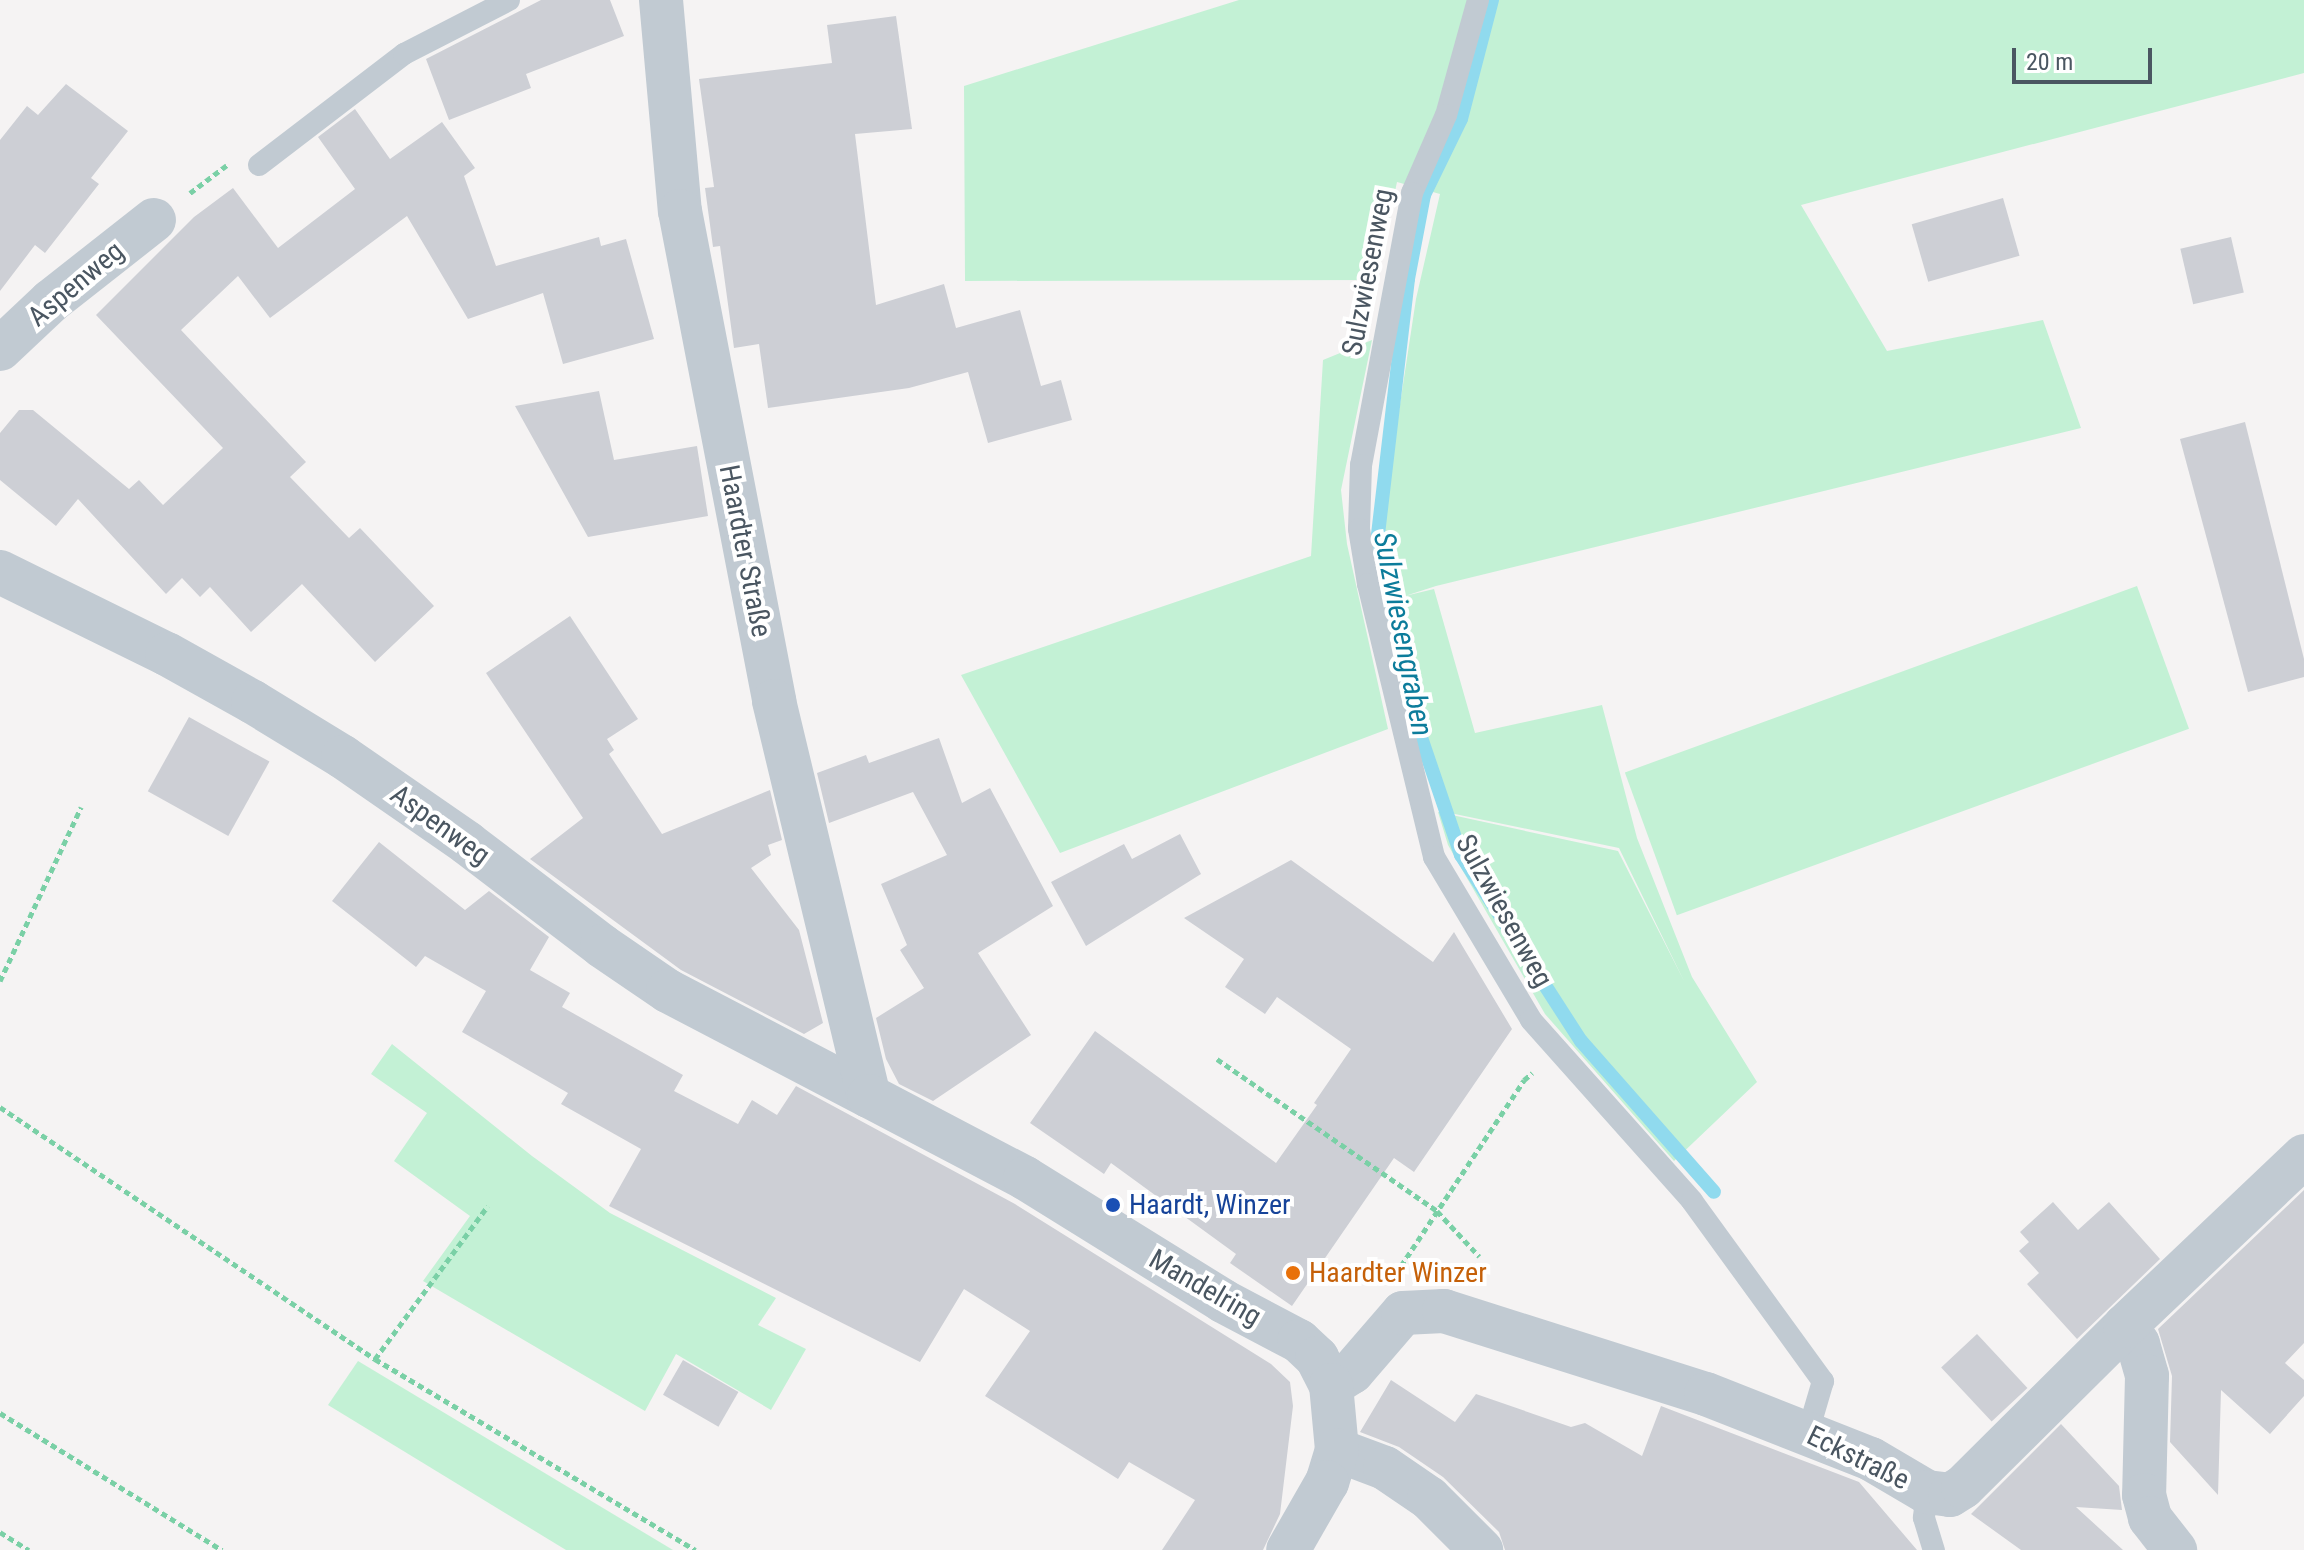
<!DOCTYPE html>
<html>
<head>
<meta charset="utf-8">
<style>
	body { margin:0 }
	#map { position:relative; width:2304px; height:1550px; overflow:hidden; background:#f5f3f3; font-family:"Roboto Condensed",sans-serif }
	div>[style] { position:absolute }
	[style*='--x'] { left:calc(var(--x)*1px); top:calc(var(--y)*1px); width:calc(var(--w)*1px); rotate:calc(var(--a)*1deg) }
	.green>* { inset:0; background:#c3f1d5; transform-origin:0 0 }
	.stream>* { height:14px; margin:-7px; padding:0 7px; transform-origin:7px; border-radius:7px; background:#90daee }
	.building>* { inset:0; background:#cdcfd5; transform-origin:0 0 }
	.path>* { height:5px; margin-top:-2.5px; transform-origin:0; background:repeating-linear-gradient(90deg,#7ad0a6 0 6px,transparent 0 10px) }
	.service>* { height:22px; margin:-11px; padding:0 11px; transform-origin:11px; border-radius:11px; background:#c1cad2 }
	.minor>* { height:44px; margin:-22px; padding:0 22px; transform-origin:22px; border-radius:22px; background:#c1cad2 }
	.tertiary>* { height:44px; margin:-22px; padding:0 22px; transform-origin:22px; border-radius:22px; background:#c1cad2 }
	.dots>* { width:22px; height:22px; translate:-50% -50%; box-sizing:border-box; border:4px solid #fff; border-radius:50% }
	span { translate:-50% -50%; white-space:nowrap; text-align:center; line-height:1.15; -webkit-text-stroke:8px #fff; paint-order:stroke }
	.street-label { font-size:28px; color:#4a5661 }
	.transit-label { font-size:28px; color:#164399 }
	.left { translate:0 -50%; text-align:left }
	.food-label { font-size:28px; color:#c56008 }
	.water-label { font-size:30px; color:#0c7c9b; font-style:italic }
	.scale { position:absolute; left:2012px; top:48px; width:140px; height:36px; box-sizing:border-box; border:4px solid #4a5661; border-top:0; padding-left:10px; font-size:24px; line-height:28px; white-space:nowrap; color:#4a5661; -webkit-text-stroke:6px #fff; paint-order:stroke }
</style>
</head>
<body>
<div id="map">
	<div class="green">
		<i style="clip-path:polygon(1239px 0,2304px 0,2304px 73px,1801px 205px,1887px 351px,2043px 320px,2081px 428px,1436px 586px,1405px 596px,1434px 589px,1475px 733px,1602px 705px,1637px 838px,1692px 977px,1757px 1082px,1674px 1161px,1545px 1014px,1448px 845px,1438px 812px,1618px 851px,1684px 981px,1619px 848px,1450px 813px,1414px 711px,1380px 536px,1416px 299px,1440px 194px,1397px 182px,1376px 280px,965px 281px,964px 86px)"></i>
		<i style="clip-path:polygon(1372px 340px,1341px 490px,1347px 544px,1388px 729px,1060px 853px,961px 675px,1311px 556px,1323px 360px)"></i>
		<i style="left:2137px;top:586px;width:152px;height:545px;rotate:70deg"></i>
		<i style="clip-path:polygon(392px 1044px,532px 1156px,610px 1213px,776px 1298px,758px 1325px,806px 1349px,771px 1410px,676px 1354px,645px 1411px,423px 1281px,470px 1216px,394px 1161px,427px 1113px,371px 1074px)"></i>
		<i style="clip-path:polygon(358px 1361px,673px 1550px,566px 1550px,328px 1405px)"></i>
	</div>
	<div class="stream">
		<i style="--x:1492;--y:0;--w:123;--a:104.6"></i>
		<i style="--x:1461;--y:119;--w:85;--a:116"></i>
		<i style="--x:1424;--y:195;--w:86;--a:100.8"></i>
		<i style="--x:1408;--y:279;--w:258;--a:96.7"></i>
		<i style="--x:1378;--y:535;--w:65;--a:79.4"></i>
		<i style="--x:1390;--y:599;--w:114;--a:78.9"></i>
		<i style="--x:1412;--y:711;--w:152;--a:71.2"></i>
		<i style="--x:1461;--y:855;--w:221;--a:57.2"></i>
		<i style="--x:1581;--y:1041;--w:201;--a:48.6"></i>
	</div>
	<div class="building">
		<i style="clip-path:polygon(541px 0,610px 0,624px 36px,526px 74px,531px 88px,449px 120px,426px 59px)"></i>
		<i style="clip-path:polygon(896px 16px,912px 129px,855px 134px,876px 305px,944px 284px,956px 328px,1020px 310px,1041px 386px,1061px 380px,1072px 420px,988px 443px,968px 372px,909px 388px,768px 408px,759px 344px,734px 348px,720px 246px,713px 247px,705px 188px,714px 187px,699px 79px,832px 63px,827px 25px)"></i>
		<i style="clip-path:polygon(66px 84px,128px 131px,91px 178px,99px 184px,45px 253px,35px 245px,0 291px,0 140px,27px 106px,38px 115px)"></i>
		<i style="clip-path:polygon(355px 109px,390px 159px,442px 122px,475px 168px,464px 176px,496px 266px,599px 237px,601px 246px,626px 239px,654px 339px,563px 364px,543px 293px,468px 319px,407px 216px,270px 318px,238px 276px,181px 330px,306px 462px,290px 477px,349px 538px,360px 528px,434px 606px,375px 662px,302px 584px,251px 632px,210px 587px,200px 597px,182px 578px,166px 594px,78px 499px,56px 526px,0 480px,0 433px,19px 410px,33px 410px,129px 489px,139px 480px,163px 505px,223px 448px,96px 315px,194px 217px,233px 188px,278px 248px,355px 189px,318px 137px)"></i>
		<i style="left:2003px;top:198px;width:60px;height:95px;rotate:74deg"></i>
		<i style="left:2231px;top:237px;width:57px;height:52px;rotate:77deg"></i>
		<i style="clip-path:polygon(599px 391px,614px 460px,697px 446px,708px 516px,588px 537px,515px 406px)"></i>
		<i style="clip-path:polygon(2245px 422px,2304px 659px,2304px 677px,2248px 692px,2180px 439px)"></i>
		<i style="clip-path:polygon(570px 616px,638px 719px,607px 739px,614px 750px,609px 754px,662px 834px,770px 790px,782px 840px,768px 845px,771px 855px,751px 868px,799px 930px,823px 1023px,804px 1034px,681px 970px,530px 859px,583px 818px,486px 673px)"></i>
		<i style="left:189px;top:717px;width:92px;height:85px;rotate:29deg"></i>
		<i style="clip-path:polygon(939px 738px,962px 803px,990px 788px,1053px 906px,978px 953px,1031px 1035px,933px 1101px,899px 1084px,886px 1059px,876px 1018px,924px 988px,900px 950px,907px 945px,881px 884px,947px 855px,913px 792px,829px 823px,817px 773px,866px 755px,869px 763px)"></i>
		<i style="clip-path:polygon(1180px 834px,1201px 874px,1086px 946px,1051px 882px,1124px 844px,1132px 859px)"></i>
		<i style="clip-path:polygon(379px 842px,465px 910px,489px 891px,549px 937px,530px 970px,570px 993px,562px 1007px,683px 1075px,674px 1091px,738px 1124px,752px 1100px,777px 1115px,796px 1086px,1015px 1204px,1271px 1364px,1290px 1382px,1293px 1406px,1280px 1514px,1263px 1550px,1162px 1550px,1195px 1500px,1129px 1462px,1118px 1479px,985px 1396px,1030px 1331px,964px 1289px,920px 1362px,609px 1206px,641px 1149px,561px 1104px,568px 1093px,462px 1032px,486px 991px,425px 956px,416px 967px,332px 901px)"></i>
		<i style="clip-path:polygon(1291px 860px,1433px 962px,1454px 932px,1512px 1029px,1414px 1172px,1394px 1158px,1292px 1306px,1230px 1263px,1236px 1254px,1111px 1163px,1104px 1174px,1030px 1123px,1095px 1031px,1276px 1163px,1317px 1105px,1314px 1103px,1351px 1049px,1277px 997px,1265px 1014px,1225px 987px,1244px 959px,1184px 918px)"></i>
		<i style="clip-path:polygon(2304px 1190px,2304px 1343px,2285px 1363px,2304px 1380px,2304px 1396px,2270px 1434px,2221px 1390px,2218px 1495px,2170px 1442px,2172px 1376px,2158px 1329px)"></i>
		<i style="clip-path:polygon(2053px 1202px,2078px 1230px,2109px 1202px,2160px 1259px,2077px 1339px,2027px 1284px,2039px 1273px,2019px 1251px,2029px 1242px,2020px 1232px)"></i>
		<i style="left:1977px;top:1334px;width:74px;height:49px;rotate:47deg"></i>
		<i style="left:683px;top:1360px;width:64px;height:40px;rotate:30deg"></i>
		<i style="clip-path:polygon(1391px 1380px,1455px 1422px,1476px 1394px,1571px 1427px,1585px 1423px,1642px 1456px,1661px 1406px,1859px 1482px,1917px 1550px,1505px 1550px,1499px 1532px,1443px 1477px,1399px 1447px,1360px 1432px)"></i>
		<i style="clip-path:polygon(2061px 1424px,2119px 1486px,2122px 1510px,2076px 1507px,2123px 1550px,2021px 1550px,1971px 1514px)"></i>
	</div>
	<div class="path">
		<i style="--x:190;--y:193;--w:46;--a:-37.1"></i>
		<i style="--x:0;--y:981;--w:192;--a:-65"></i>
		<i style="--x:1217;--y:1059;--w:267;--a:34.6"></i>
		<i style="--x:1437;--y:1211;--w:62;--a:47"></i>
		<i style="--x:0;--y:1107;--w:452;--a:33.9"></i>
		<i style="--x:375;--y:1359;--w:373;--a:30.8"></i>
		<i style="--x:1401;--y:1266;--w:223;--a:-56.5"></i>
		<i style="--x:1524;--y:1080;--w:11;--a:-41"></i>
		<i style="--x:375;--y:1359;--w:190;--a:-53.6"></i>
		<i style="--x:0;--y:1413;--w:261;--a:31.7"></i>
		<i style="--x:0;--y:1532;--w:34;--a:32"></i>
	</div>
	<div class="service">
		<i style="--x:1478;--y:0;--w:119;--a:105.5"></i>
		<i style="--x:1446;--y:115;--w:85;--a:113.6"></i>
		<i style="--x:1412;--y:193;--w:277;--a:100.6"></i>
		<i style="--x:1361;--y:465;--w:64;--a:91.8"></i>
		<i style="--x:1359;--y:529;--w:56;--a:80.7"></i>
		<i style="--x:1368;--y:584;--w:281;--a:76.4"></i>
		<i style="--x:1434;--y:857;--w:190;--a:59.2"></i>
		<i style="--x:1531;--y:1020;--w:242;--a:48.3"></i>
		<i style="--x:1692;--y:1201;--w:223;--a:54"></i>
		<i style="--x:1823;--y:1381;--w:53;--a:106.4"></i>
		<i style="--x:259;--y:165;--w:183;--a:-37.4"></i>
		<i style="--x:404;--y:54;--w:118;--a:-27.2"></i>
		<i style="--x:1927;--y:1492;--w:26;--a:97"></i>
		<i style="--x:1924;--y:1518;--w:34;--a:73"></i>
	</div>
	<div class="minor">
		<i style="--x:0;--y:349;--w:70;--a:-43.3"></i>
		<i style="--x:51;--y:301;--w:131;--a:-38.2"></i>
		<i style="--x:0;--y:572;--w:186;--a:26.2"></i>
		<i style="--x:167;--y:654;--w:98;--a:29.2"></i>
		<i style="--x:253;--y:702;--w:105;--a:31.4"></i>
		<i style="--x:343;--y:757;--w:151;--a:34.7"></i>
		<i style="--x:467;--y:843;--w:170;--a:37.3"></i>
		<i style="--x:602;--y:946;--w:80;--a:34.3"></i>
		<i style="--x:668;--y:991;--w:227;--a:27.6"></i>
		<i style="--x:2125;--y:1326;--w:22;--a:54"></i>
		<i style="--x:2138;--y:1344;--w:33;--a:74"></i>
		<i style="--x:2147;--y:1376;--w:119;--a:91.4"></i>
		<i style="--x:2144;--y:1495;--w:24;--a:75"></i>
		<i style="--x:2150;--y:1518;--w:41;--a:52"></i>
		<i style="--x:1331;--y:1385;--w:25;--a:-32"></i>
		<i style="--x:1352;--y:1372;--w:78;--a:-49.2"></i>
		<i style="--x:1403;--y:1313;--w:41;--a:-2.8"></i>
		<i style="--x:1444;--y:1311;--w:275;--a:17.6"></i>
		<i style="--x:1706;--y:1394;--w:177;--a:21.5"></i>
		<i style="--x:1871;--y:1459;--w:65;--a:30.5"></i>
		<i style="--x:1927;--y:1492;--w:23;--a:7"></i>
		<i style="--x:1950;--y:1495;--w:15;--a:-32"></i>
		<i style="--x:1963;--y:1487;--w:228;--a:-44.8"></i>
		<i style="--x:2125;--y:1326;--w:247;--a:-43.5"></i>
		<i style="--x:1337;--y:1450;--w:51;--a:20.6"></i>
		<i style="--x:1385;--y:1468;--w:53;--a:34.3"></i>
		<i style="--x:1429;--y:1498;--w:74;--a:45"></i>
	</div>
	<div class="tertiary">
		<i style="--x:661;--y:0;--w:212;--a:84.9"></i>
		<i style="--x:680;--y:211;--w:499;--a:79.1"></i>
		<i style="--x:774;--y:701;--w:406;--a:76.5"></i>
		<i style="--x:869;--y:1096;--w:176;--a:27.7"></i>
		<i style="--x:1025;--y:1178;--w:233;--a:31.8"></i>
		<i style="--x:1223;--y:1301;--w:86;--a:27.8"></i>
		<i style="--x:1299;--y:1341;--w:25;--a:43"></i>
		<i style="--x:1317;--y:1358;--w:30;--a:63"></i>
		<i style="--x:1331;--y:1385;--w:65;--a:84.7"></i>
		<i style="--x:1337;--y:1450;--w:34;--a:107"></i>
		<i style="--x:1327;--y:1482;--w:78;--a:119.8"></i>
	</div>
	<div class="dots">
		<i style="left:1113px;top:1205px;background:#1a4fb4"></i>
		<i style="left:1293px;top:1273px;background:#e8710a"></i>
	</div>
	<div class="street-label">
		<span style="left:1368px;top:272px;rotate:-79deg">Sulzwiesenweg</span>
		<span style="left:76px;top:284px;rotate:-40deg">Aspenweg</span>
		<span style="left:745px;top:551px;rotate:79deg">Haardter Straße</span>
		<span style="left:440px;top:825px;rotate:36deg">Aspenweg</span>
		<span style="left:1504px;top:911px;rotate:61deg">Sulzwiesenweg</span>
		<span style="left:1205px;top:1288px;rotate:30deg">Mandelring</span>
		<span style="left:1858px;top:1458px;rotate:26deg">Eckstraße</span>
	</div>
	<div class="transit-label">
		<span class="left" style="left:1129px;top:1205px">Haardt, Winzer</span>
	</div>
	<div class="food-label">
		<span class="left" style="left:1309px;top:1273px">Haardter Winzer</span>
	</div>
	<div class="water-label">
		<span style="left:1403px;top:634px;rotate:79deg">Sulzwiesengraben</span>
	</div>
	<div class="scale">20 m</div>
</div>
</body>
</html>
